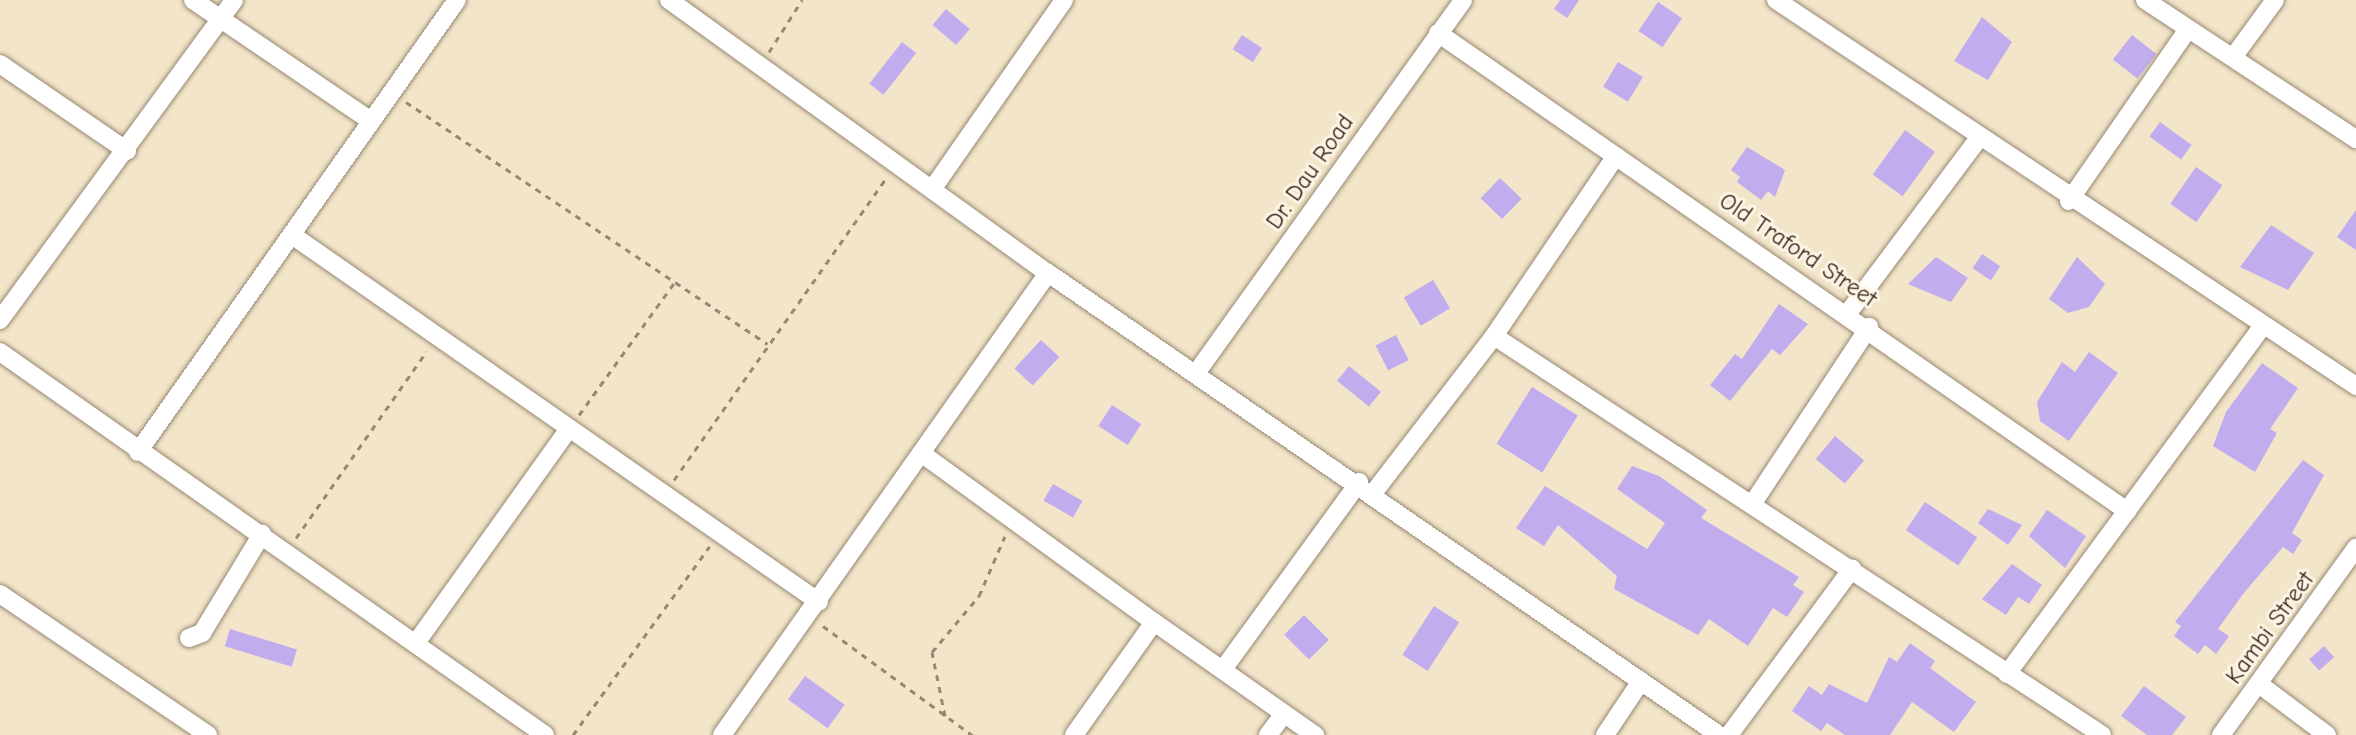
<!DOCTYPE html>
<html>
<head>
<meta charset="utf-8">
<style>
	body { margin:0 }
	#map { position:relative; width:2356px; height:735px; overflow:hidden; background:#f3e5c9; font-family:"Comic Neue",sans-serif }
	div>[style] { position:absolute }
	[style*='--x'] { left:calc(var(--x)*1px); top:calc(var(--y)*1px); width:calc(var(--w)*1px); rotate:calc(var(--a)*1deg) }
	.building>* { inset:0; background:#c1acee; transform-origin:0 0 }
	.path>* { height:3px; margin-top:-1.5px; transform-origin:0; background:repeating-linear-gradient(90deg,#978874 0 6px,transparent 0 12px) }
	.roads { filter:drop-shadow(0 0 2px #978874) drop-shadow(0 0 2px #978874) }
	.minor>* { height:18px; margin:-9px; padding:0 9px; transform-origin:9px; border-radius:9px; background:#fff }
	span { translate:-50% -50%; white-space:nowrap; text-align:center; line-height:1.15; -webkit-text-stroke:6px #fcf5e5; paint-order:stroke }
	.street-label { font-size:24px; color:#3b2a1e }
</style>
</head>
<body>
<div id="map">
	<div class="building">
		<i style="clip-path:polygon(1560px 0,1579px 0,1567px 18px,1554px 9px)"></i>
		<i style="left:1658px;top:2px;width:29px;height:35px;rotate:34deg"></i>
		<i style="left:946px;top:9px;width:31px;height:21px;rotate:40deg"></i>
		<i style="clip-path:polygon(1982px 17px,2012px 42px,1988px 80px,1954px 61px)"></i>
		<i style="left:1242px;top:35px;width:24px;height:17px;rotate:33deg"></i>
		<i style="left:2132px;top:35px;width:31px;height:31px;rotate:38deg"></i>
		<i style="left:902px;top:42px;width:18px;height:53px;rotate:38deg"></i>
		<i style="left:1618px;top:62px;width:29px;height:29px;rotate:31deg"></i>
		<i style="left:2160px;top:122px;width:39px;height:18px;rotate:36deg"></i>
		<i style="left:1905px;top:130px;width:37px;height:55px;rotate:36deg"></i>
		<i style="clip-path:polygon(1747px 147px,1785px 170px,1775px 197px,1768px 191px,1761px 200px,1737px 182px,1740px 177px,1731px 170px)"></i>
		<i style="left:2196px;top:167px;width:32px;height:45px;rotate:35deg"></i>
		<i style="left:1500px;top:178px;width:30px;height:28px;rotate:44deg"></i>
		<i style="clip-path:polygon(2356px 210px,2356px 250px,2337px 237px)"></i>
		<i style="clip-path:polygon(2271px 225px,2314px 253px,2288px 290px,2240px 267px)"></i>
		<i style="left:1982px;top:254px;width:22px;height:17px;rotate:34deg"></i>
		<i style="clip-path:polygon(1936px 257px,1968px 278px,1951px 302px,1908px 284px)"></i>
		<i style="clip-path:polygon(2077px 257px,2105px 284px,2089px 307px,2068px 313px,2049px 299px)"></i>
		<i style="left:1433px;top:280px;width:33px;height:34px;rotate:59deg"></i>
		<i style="clip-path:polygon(1779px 304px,1808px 324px,1780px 355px,1772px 349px,1730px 401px,1710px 385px,1735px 354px,1742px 359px)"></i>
		<i style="left:1396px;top:335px;width:28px;height:23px;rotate:63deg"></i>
		<i style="left:1041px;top:340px;width:25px;height:39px;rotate:43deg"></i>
		<i style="clip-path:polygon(2089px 352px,2118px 373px,2069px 441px,2040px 421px,2037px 402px,2062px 362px,2075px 372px)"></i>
		<i style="clip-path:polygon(2262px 363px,2298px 388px,2270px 429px,2277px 433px,2255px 472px,2213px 446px,2226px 412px)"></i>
		<i style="left:1349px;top:366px;width:41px;height:19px;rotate:39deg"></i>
		<i style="left:1532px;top:387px;width:54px;height:67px;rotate:32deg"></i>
		<i style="left:1112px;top:405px;width:35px;height:25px;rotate:33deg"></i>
		<i style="left:1835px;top:436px;width:38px;height:30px;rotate:40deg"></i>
		<i style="clip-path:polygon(2303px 460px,2324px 475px,2292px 533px,2302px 540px,2293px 554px,2283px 547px,2243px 594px,2218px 629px,2229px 636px,2216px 654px,2205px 645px,2198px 654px,2174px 636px,2181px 626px,2175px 622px)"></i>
		<i style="clip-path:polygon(1632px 466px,1659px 476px,1707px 510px,1701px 518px,1799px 577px,1793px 585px,1804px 592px,1787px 617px,1773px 608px,1748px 646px,1709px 619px,1698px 635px,1614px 589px,1617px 576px,1558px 525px,1544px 546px,1516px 528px,1545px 486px,1647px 549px,1665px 523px,1617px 489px)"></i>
		<i style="left:1053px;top:484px;width:34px;height:19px;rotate:30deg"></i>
		<i style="left:1925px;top:502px;width:63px;height:34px;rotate:34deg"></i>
		<i style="clip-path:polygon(1988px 509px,2022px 525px,2008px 545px,1978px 523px)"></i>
		<i style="clip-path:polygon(2047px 510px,2086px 536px,2065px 568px,2029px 536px)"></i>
		<i style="clip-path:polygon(2012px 564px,2042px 585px,2029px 604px,2018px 597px,2006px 615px,1982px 599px)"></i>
		<i style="left:1434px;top:606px;width:30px;height:58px;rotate:33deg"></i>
		<i style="left:1304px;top:615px;width:35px;height:28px;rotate:45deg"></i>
		<i style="left:230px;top:629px;width:70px;height:18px;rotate:17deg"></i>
		<i style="clip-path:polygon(1910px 643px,1935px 661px,1930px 668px,1976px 702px,1954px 732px,1912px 702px,1890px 735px,1845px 735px,1827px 723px,1821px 731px,1792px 711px,1809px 686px,1822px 695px,1829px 684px,1867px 703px,1889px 657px,1897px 662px)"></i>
		<i style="left:2324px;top:646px;width:15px;height:20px;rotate:48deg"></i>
		<i style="left:805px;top:676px;width:49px;height:29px;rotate:36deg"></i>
		<i style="clip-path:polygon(2144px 686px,2186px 717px,2172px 735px,2147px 735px,2121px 716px)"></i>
	</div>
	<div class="path">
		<i style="--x:769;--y:52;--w:62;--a:-57.6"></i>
		<i style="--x:406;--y:102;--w:435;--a:33.8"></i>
		<i style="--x:579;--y:415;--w:164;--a:-54.2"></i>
		<i style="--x:674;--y:480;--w:369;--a:-54.9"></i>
		<i style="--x:296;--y:538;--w:228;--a:-55"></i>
		<i style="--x:823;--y:626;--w:185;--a:36.2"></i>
		<i style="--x:945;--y:716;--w:65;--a:-101.5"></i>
		<i style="--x:932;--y:652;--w:73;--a:-50"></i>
		<i style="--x:979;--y:596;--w:65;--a:-66.6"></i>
		<i style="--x:573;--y:735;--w:233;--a:-54.1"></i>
	</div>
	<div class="roads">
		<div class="minor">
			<i style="--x:193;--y:0;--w:212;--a:34.2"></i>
			<i style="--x:669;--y:0;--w:467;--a:35.8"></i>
			<i style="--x:1048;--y:273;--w:815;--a:34.55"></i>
			<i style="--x:1776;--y:0;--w:697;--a:33.64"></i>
			<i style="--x:2145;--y:0;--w:253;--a:33.4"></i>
			<i style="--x:1438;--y:33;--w:839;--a:34.75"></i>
			<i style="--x:2234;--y:56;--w:69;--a:-53.8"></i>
			<i style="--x:0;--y:64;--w:154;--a:34.4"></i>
			<i style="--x:933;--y:188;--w:229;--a:-55.1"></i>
			<i style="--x:2069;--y:201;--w:209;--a:-55.3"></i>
			<i style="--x:292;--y:235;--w:642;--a:34.85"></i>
			<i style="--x:1848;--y:313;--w:217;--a:-53.2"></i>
			<i style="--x:0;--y:320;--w:396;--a:-53.8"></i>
			<i style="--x:1494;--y:336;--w:727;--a:33.27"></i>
			<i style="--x:0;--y:352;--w:666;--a:35.1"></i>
			<i style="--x:1197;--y:372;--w:457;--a:-54.4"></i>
			<i style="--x:138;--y:452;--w:553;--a:-54.79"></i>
			<i style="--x:921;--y:453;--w:288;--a:36"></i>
			<i style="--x:1374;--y:492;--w:197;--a:-52.4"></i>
			<i style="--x:1494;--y:336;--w:217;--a:-55.9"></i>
			<i style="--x:1753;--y:503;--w:211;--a:-56.6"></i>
			<i style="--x:0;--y:594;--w:251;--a:34.1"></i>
			<i style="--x:189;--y:638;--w:14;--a:-21"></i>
			<i style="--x:202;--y:633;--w:116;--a:-58.8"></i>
			<i style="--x:416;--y:643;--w:262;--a:-54.5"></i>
			<i style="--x:1224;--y:668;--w:230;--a:-54"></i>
			<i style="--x:2007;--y:674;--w:431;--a:-53.7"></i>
			<i style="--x:2259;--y:684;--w:85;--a:36.9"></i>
			<i style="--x:722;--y:735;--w:565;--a:-54.79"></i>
			<i style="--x:1074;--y:735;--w:138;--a:-54.7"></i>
			<i style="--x:1154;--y:622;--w:197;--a:35.1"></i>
			<i style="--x:1268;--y:735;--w:26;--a:-53"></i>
			<i style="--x:1605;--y:735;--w:65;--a:-56.3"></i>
			<i style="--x:1729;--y:735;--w:207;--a:-53.5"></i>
			<i style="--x:2221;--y:735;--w:231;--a:-54.2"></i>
		</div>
	</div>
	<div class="street-label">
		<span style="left:1310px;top:172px;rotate:-55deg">Dr. Dau Road</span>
		<span style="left:1798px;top:250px;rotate:34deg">Old Traford Street</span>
		<span style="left:2270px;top:628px;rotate:-54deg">Kambi Street</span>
	</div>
</div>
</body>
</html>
